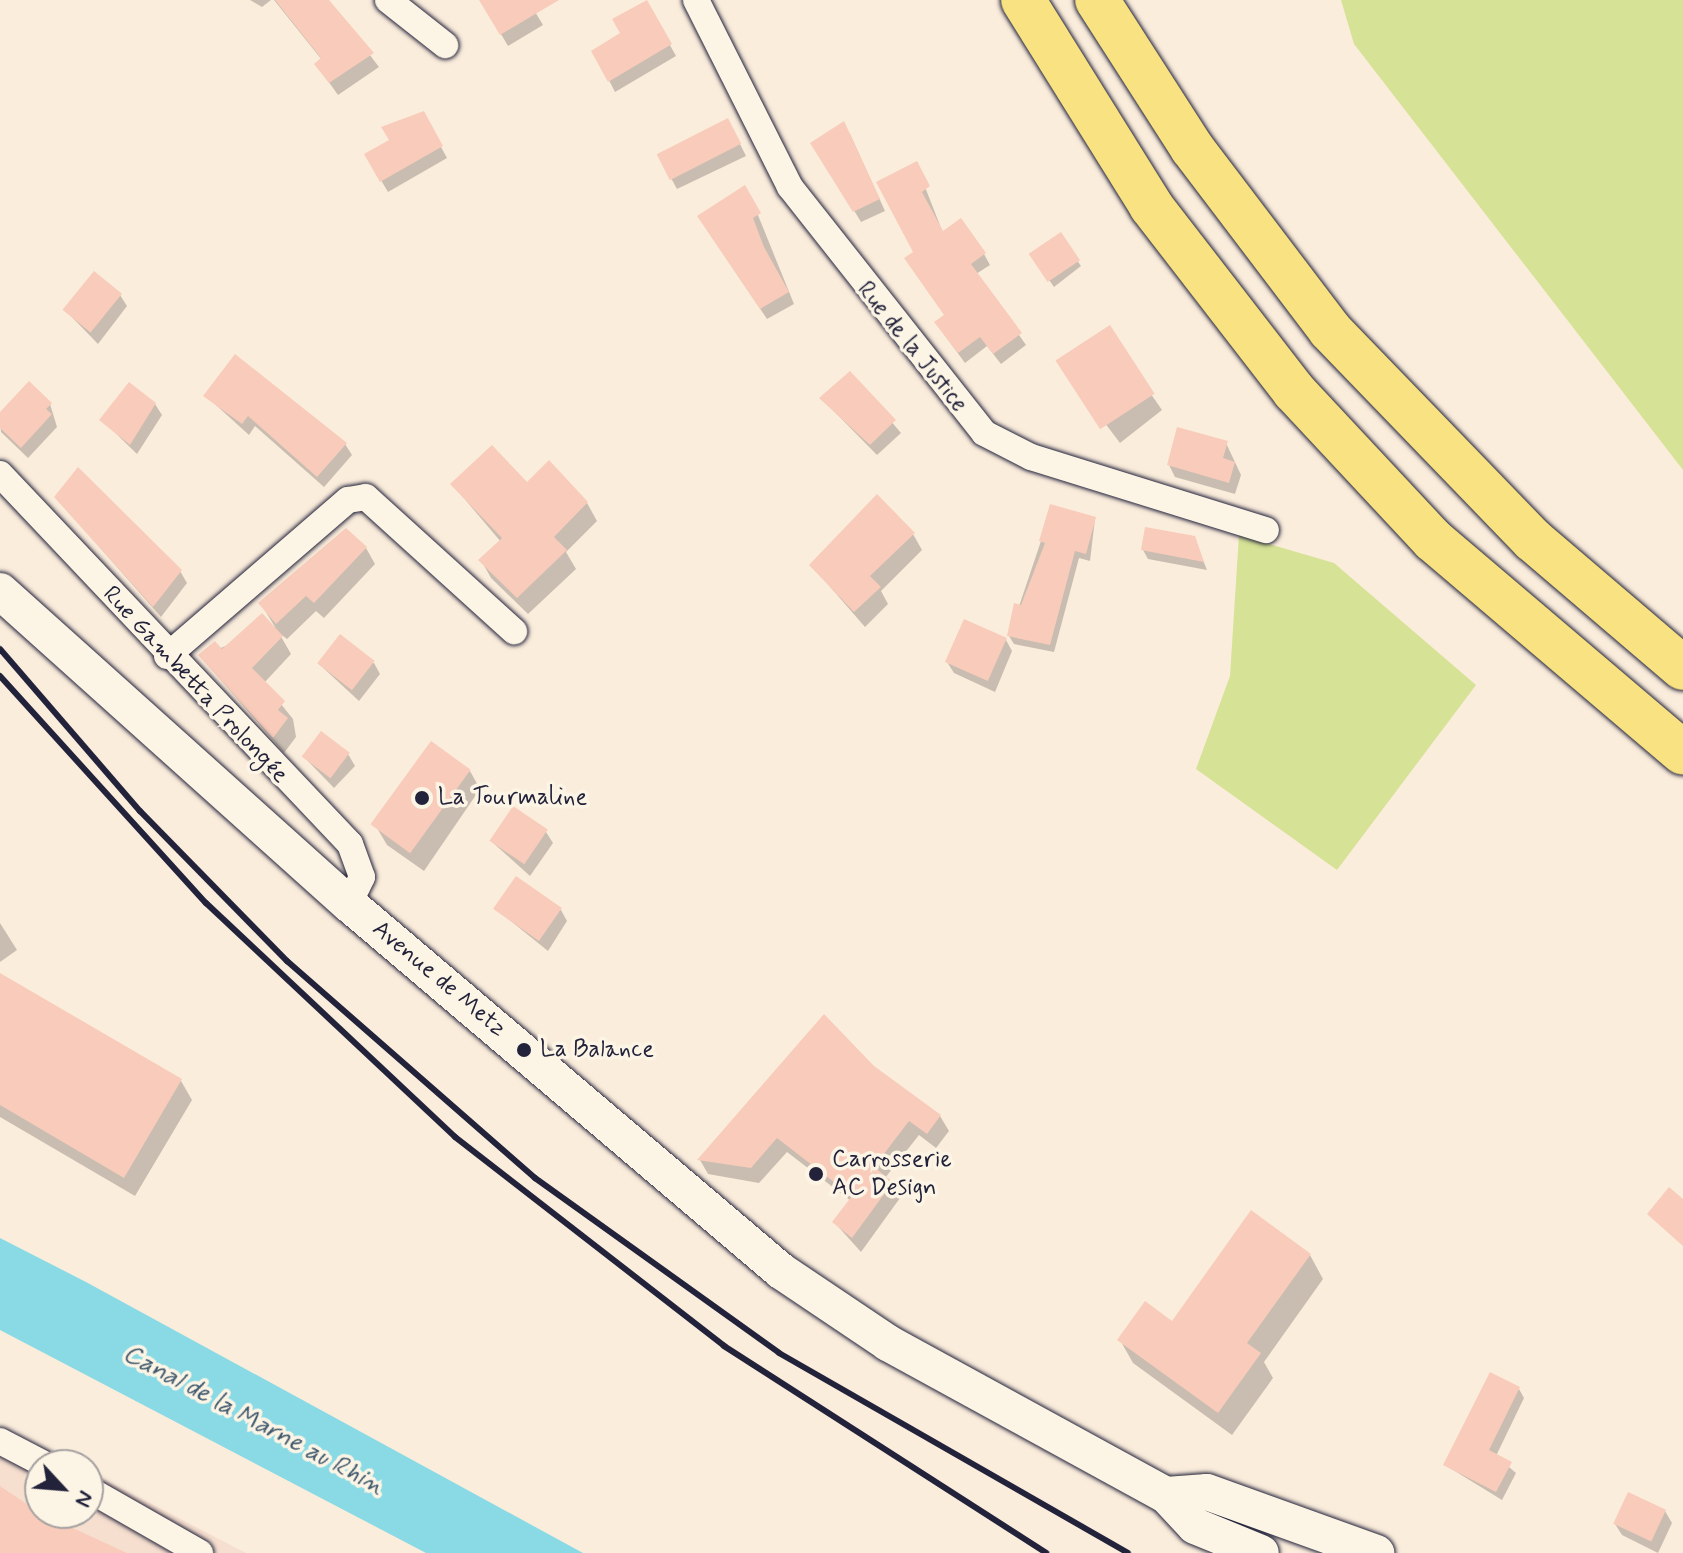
<!DOCTYPE html>
<html>
<head>
<meta charset="utf-8">
<style>
	body { margin:0 }
	#map { position:relative; width:1683px; height:1553px; overflow:hidden; background:#fbeddc; font-family:Mynerve,sans-serif }
	div>[style] { position:absolute }
	[style*='--x'] { left:calc(var(--x)*1px); top:calc(var(--y)*1px); width:calc(var(--w)*1px); rotate:calc(var(--a)*1deg) }
	.built>* { inset:0; background:#f6dfcf }
	.green>* { inset:0; background:#d6e295 }
	.water>* { inset:0; background:#89dae5 }
	.shadow>* { inset:0; background:#0003 }
	.building>* { inset:0; background:#f8cbba; transform-origin:0 0 }
	.roads { filter:drop-shadow(0 0 2px #22223b) drop-shadow(0 0 2px #22223b) }
	.street>* { height:26px; margin:-13px; padding:0 13px; transform-origin:13px; border-radius:13px; background:#fcf5e5 }
	.secondary>* { height:36px; margin:-18px; padding:0 18px; transform-origin:18px; border-radius:18px; background:#fcf5e5 }
	.highway>* { height:44px; margin:-22px; padding:0 22px; transform-origin:22px; border-radius:22px; background:#f8e281 }
	.rail>* { height:6px; margin:-3px; padding:0 3px; transform-origin:3px; border-radius:3px; background:#22223b }
	.dots>* { width:22px; height:22px; translate:-50% -50%; box-sizing:border-box; border:4px solid #fcf5e5; border-radius:50% }
	span { translate:-50% -50%; white-space:nowrap; text-align:center; line-height:1.15; -webkit-text-stroke:7px #fcf5e5; paint-order:stroke }
	.street-label { font-size:24px; color:#22223b }
	.poi-label { font-size:24px; color:#22223b }
	.left { translate:0 -50%; text-align:left }
	.water-label { font-size:26px; color:#41596e; font-style:italic }
	.north { position:absolute; left:24px; top:1449px; width:80px; height:80px; box-sizing:border-box; background:#fcf5e5; border:2px solid #a5a1a1; border-radius:50%; rotate:116deg; font-size:22px; font-weight:700; line-height:32px; text-align:center; color:#22223b }
	.north::after { content:''; display:block; margin:auto; width:28px; height:36px; background:#22223b; clip-path:polygon(50% 0,100% 100%,50% 72%,0 100%) }
</style>
</head>
<body>
<div id="map">
	<div class="built">
		<i style="clip-path:polygon(0 1427px,77px 1465px,40px 1465px,40px 1513px,88px 1513px,88px 1471px,246px 1553px,0 1553px)"></i>
	</div>
	<div class="green">
		<i style="clip-path:polygon(1341px 0,1683px 0,1683px 470px,1354px 44px)"></i>
		<i style="clip-path:polygon(1239px 535px,1334px 563px,1476px 685px,1337px 870px,1196px 769px,1230px 676px)"></i>
	</div>
	<div class="water">
		<i style="clip-path:polygon(0 1238px,86px 1282px,583px 1553px,426px 1553px,0 1330px)"></i>
	</div>
	<div class="shadow">
		<i style="clip-path:polygon(250px 0,271px 0,262px 7px)"></i>
		<i style="clip-path:polygon(274px 0,328px 0,379px 67px,338px 95px,316px 64px,322px 60px)"></i>
		<i style="clip-path:polygon(481px 0,528px 0,543px 25px,508px 46px)"></i>
		<i style="clip-path:polygon(646px 2px,676px 56px,615px 92px,594px 51px,623px 34px)"></i>
		<i style="clip-path:polygon(423px 114px,447px 158px,388px 192px,366px 155px,392px 141px,384px 128px)"></i>
		<i style="clip-path:polygon(734px 132px,746px 156px,677px 189px,671px 178px)"></i>
		<i style="clip-path:polygon(850px 134px,885px 211px,861px 222px,813px 143px)"></i>
		<i style="clip-path:polygon(916px 164px,943px 233px,984px 254px,990px 265px,976px 274px,1026px 345px,1001px 364px,987px 346px,965px 363px,943px 333px,946px 316px,915px 252px)"></i>
		<i style="clip-path:polygon(751px 198px,794px 304px,767px 319px,706px 228px)"></i>
		<i style="clip-path:polygon(1060px 235px,1081px 266px,1054px 287px,1035px 260px)"></i>
		<i style="clip-path:polygon(120px 295px,127px 306px,98px 344px,65px 310px)"></i>
		<i style="clip-path:polygon(1061px 365px,1133px 368px,1162px 410px,1120px 443px)"></i>
		<i style="clip-path:polygon(850px 373px,901px 433px,877px 455px,822px 399px)"></i>
		<i style="clip-path:polygon(206px 396px,345px 444px,352px 455px,324px 487px,255px 426px,249px 435px)"></i>
		<i style="clip-path:polygon(50px 404px,57px 427px,28px 458px,1px 432px,0 415px)"></i>
		<i style="clip-path:polygon(155px 404px,162px 415px,137px 454px,102px 420px)"></i>
		<i style="clip-path:polygon(1226px 443px,1241px 475px,1235px 494px,1175px 477px,1169px 465px)"></i>
		<i style="clip-path:polygon(452px 484px,527px 485px,587px 503px,597px 521px,566px 552px,576px 569px,528px 614px,491px 578px,481px 560px,501px 542px)"></i>
		<i style="clip-path:polygon(56px 498px,180px 571px,187px 583px,161px 617px)"></i>
		<i style="clip-path:polygon(1095px 519px,1090px 561px,1079px 558px,1054px 652px,1014px 644px,1009px 636px,1041px 541px)"></i>
		<i style="clip-path:polygon(913px 534px,922px 550px,881px 591px,888px 604px,865px 627px,812px 566px)"></i>
		<i style="clip-path:polygon(1194px 538px,1207px 570px,1148px 559px,1143px 550px)"></i>
		<i style="clip-path:polygon(366px 548px,375px 564px,324px 618px,316px 611px,287px 639px,279px 633px,291px 654px,264px 683px,293px 719px,296px 737px,284px 753px,200px 656px,275px 627px,261px 604px)"></i>
		<i style="clip-path:polygon(1006px 640px,1012px 651px,995px 692px,954px 673px,947px 662px)"></i>
		<i style="clip-path:polygon(374px 663px,380px 674px,359px 701px,319px 664px)"></i>
		<i style="clip-path:polygon(348px 754px,355px 766px,334px 788px,303px 756px)"></i>
		<i style="clip-path:polygon(470px 771px,480px 789px,424px 871px,387px 845px,377px 828px)"></i>
		<i style="clip-path:polygon(546px 832px,553px 843px,530px 876px,491px 841px)"></i>
		<i style="clip-path:polygon(496px 909px,561px 910px,567px 921px,548px 951px)"></i>
		<i style="clip-path:polygon(0 923px,17px 950px,0 962px)"></i>
		<i style="clip-path:polygon(0 975px,181px 1081px,192px 1100px,135px 1196px,0 1117px)"></i>
		<i style="clip-path:polygon(873px 1068px,940px 1116px,949px 1131px,936px 1148px,919px 1135px,885px 1178px,900px 1198px,861px 1252px,834px 1222px,851px 1201px,787px 1152px,759px 1183px,708px 1174px,700px 1160px)"></i>
		<i style="clip-path:polygon(1310px 1255px,1323px 1279px,1264px 1362px,1273px 1378px,1232px 1435px,1133px 1363px,1120px 1340px,1172px 1323px)"></i>
		<i style="clip-path:polygon(1519px 1389px,1524px 1398px,1496px 1456px,1516px 1473px,1502px 1500px,1445px 1465px)"></i>
		<i style="clip-path:polygon(0 1489px,40px 1513px,123px 1553px,0 1553px)"></i>
		<i style="clip-path:polygon(1665px 1511px,1672px 1523px,1658px 1553px,1622px 1535px,1615px 1524px)"></i>
	</div>
	<div class="building">
		<i style="clip-path:polygon(275px 0,329px 0,374px 53px,329px 83px,314px 64px,321px 58px)"></i>
		<i style="clip-path:polygon(479px 0,559px 0,500px 35px)"></i>
		<i style="clip-path:polygon(647px 0,672px 44px,608px 82px,591px 51px,620px 33px,612px 19px)"></i>
		<i style="clip-path:polygon(424px 111px,443px 146px,380px 182px,364px 154px,389px 140px,381px 127px)"></i>
		<i style="left:728px;top:118px;width:29px;height:80px;rotate:63deg"></i>
		<i style="clip-path:polygon(844px 121px,880px 199px,853px 212px,810px 143px)"></i>
		<i style="clip-path:polygon(917px 161px,930px 186px,922px 192px,943px 231px,961px 218px,986px 253px,971px 264px,1022px 333px,993px 354px,980px 337px,958px 353px,934px 322px,944px 315px,904px 258px,913px 252px,876px 182px)"></i>
		<i style="clip-path:polygon(745px 185px,761px 213px,753px 218px,764px 247px,789px 292px,760px 309px,697px 216px)"></i>
		<i style="left:1061px;top:232px;width:34px;height:39px;rotate:56deg"></i>
		<i style="left:94px;top:271px;width:36px;height:50px;rotate:39deg"></i>
		<i style="left:1110px;top:325px;width:82px;height:65px;rotate:57deg"></i>
		<i style="clip-path:polygon(235px 354px,347px 443px,317px 477px,248px 416px,242px 424px,203px 396px)"></i>
		<i style="clip-path:polygon(850px 371px,896px 420px,870px 445px,819px 398px)"></i>
		<i style="clip-path:polygon(29px 381px,52px 403px,46px 409px,52px 414px,21px 448px,0 428px,0 412px)"></i>
		<i style="clip-path:polygon(129px 382px,156px 403px,130px 445px,99px 420px)"></i>
		<i style="clip-path:polygon(1177px 427px,1228px 441px,1223px 458px,1235px 462px,1229px 483px,1167px 465px)"></i>
		<i style="clip-path:polygon(492px 445px,527px 482px,549px 460px,588px 502px,554px 537px,567px 550px,517px 598px,478px 560px,502px 538px,450px 484px)"></i>
		<i style="clip-path:polygon(78px 467px,182px 570px,153px 607px,54px 497px)"></i>
		<i style="clip-path:polygon(877px 494px,915px 533px,870px 576px,881px 587px,854px 612px,809px 565px)"></i>
		<i style="clip-path:polygon(1050px 504px,1096px 517px,1086px 554px,1075px 551px,1050px 645px,1007px 636px,1014px 603px,1021px 605px,1045px 543px,1039px 541px)"></i>
		<i style="clip-path:polygon(1145px 527px,1195px 536px,1204px 562px,1141px 550px)"></i>
		<i style="clip-path:polygon(346px 528px,367px 547px,314px 603px,306px 596px,276px 624px,258px 603px)"></i>
		<i style="clip-path:polygon(262px 613px,283px 636px,252px 668px,285px 701px,278px 710px,288px 718px,273px 738px,198px 655px,215px 641px,222px 649px)"></i>
		<i style="left:964px;top:619px;width:47px;height:47px;rotate:24deg"></i>
		<i style="left:340px;top:634px;width:44px;height:37px;rotate:38deg"></i>
		<i style="left:321px;top:731px;width:36px;height:32px;rotate:37deg"></i>
		<i style="left:431px;top:741px;width:49px;height:103px;rotate:36deg"></i>
		<i style="left:513px;top:806px;width:42px;height:42px;rotate:34deg"></i>
		<i style="left:516px;top:876px;width:56px;height:40px;rotate:35deg"></i>
		<i style="clip-path:polygon(0 973px,182px 1079px,124px 1178px,0 1105px)"></i>
		<i style="clip-path:polygon(824px 1014px,874px 1066px,941px 1115px,927px 1134px,909px 1121px,874px 1167px,893px 1182px,852px 1238px,832px 1222px,852px 1196px,777px 1138px,751px 1168px,697px 1160px)"></i>
		<i style="clip-path:polygon(1669px 1187px,1683px 1199px,1683px 1246px,1647px 1214px)"></i>
		<i style="clip-path:polygon(1251px 1210px,1311px 1254px,1247px 1343px,1261px 1353px,1218px 1413px,1117px 1340px,1145px 1301px,1172px 1321px)"></i>
		<i style="clip-path:polygon(1490px 1372px,1520px 1387px,1489px 1450px,1512px 1462px,1496px 1492px,1443px 1465px)"></i>
		<i style="clip-path:polygon(0 1486px,40px 1513px,127px 1553px,0 1553px)"></i>
		<i style="left:1628px;top:1492px;width:42px;height:35px;rotate:25deg"></i>
	</div>
	<div class="roads">
		<div class="street">
			<i style="--x:388;--y:0;--w:73;--a:38.3"></i>
			<i style="--x:696;--y:0;--w:209;--a:63.3"></i>
			<i style="--x:790;--y:187;--w:313;--a:51.7"></i>
			<i style="--x:984;--y:433;--w:53;--a:27.1"></i>
			<i style="--x:1031;--y:457;--w:246;--a:17.3"></i>
			<i style="--x:0;--y:474;--w:509;--a:46.59"></i>
			<i style="--x:350;--y:844;--w:35;--a:70"></i>
			<i style="--x:362;--y:877;--w:30;--a:116"></i>
			<i style="--x:167;--y:656;--w:239;--a:-40.8"></i>
			<i style="--x:348;--y:500;--w:18;--a:-9"></i>
			<i style="--x:366;--y:497;--w:200;--a:42.2"></i>
			<i style="--x:0;--y:1441;--w:52;--a:27.6"></i>
			<i style="--x:88;--y:1489;--w:129;--a:29.7"></i>
		</div>
		<div class="secondary">
			<i style="--x:0;--y:591;--w:469;--a:41.9"></i>
			<i style="--x:349;--y:904;--w:567;--a:40.35"></i>
			<i style="--x:781;--y:1271;--w:129;--a:33.9"></i>
			<i style="--x:888;--y:1343;--w:317;--a:28.7"></i>
			<i style="--x:1166;--y:1495;--w:42;--a:46.9"></i>
			<i style="--x:1195;--y:1526;--w:71;--a:22.2"></i>
			<i style="--x:1166;--y:1495;--w:41;--a:-4.2"></i>
			<i style="--x:1207;--y:1492;--w:180;--a:19.8"></i>
		</div>
		<div class="highway">
			<i style="--x:1023;--y:0;--w:243;--a:58.1"></i>
			<i style="--x:1151;--y:206;--w:234;--a:52.3"></i>
			<i style="--x:1294;--y:391;--w:204;--a:47"></i>
			<i style="--x:1433;--y:540;--w:328;--a:40.4"></i>
			<i style="--x:1097;--y:0;--w:176;--a:57.3"></i>
			<i style="--x:1192;--y:148;--w:228;--a:52.8"></i>
			<i style="--x:1330;--y:330;--w:292;--a:46"></i>
			<i style="--x:1533;--y:540;--w:197;--a:40.5"></i>
		</div>
	</div>
	<div class="rail">
		<i style="--x:0;--y:649;--w:214;--a:49.2"></i>
		<i style="--x:140;--y:811;--w:210;--a:45.6"></i>
		<i style="--x:287;--y:961;--w:330;--a:41.2"></i>
		<i style="--x:535;--y:1178;--w:300;--a:35.6"></i>
		<i style="--x:779;--y:1353;--w:402;--a:29.8"></i>
		<i style="--x:0;--y:676;--w:307;--a:47.8"></i>
		<i style="--x:206;--y:903;--w:342;--a:43.2"></i>
		<i style="--x:455;--y:1137;--w:341;--a:37.8"></i>
		<i style="--x:724;--y:1346;--w:383;--a:32.7"></i>
	</div>
	<div class="dots">
		<i style="left:422px;top:798px;background:#22223b"></i>
		<i style="left:524px;top:1050px;background:#22223b"></i>
		<i style="left:816px;top:1174px;background:#22223b"></i>
	</div>
	<div class="street-label">
		<span style="left:912px;top:347px;rotate:51deg">Rue de la Justice</span>
		<span style="left:195px;top:685px;rotate:47deg">Rue Gambetta Prolongée</span>
		<span style="left:439px;top:979px;rotate:40deg">Avenue de Metz</span>
	</div>
	<div class="poi-label">
		<span class="left" style="left:438px;top:798px">La Tourmaline</span>
		<span class="left" style="left:540px;top:1050px">La Balance</span>
		<span class="left" style="left:832px;top:1174px">Carrosserie<br>AC Design</span>
	</div>
	<div class="water-label">
		<span style="left:253px;top:1421px;rotate:28deg">Canal de la Marne au Rhin</span>
	</div>
	<div class="north">N</div>
</div>
</body>
</html>
